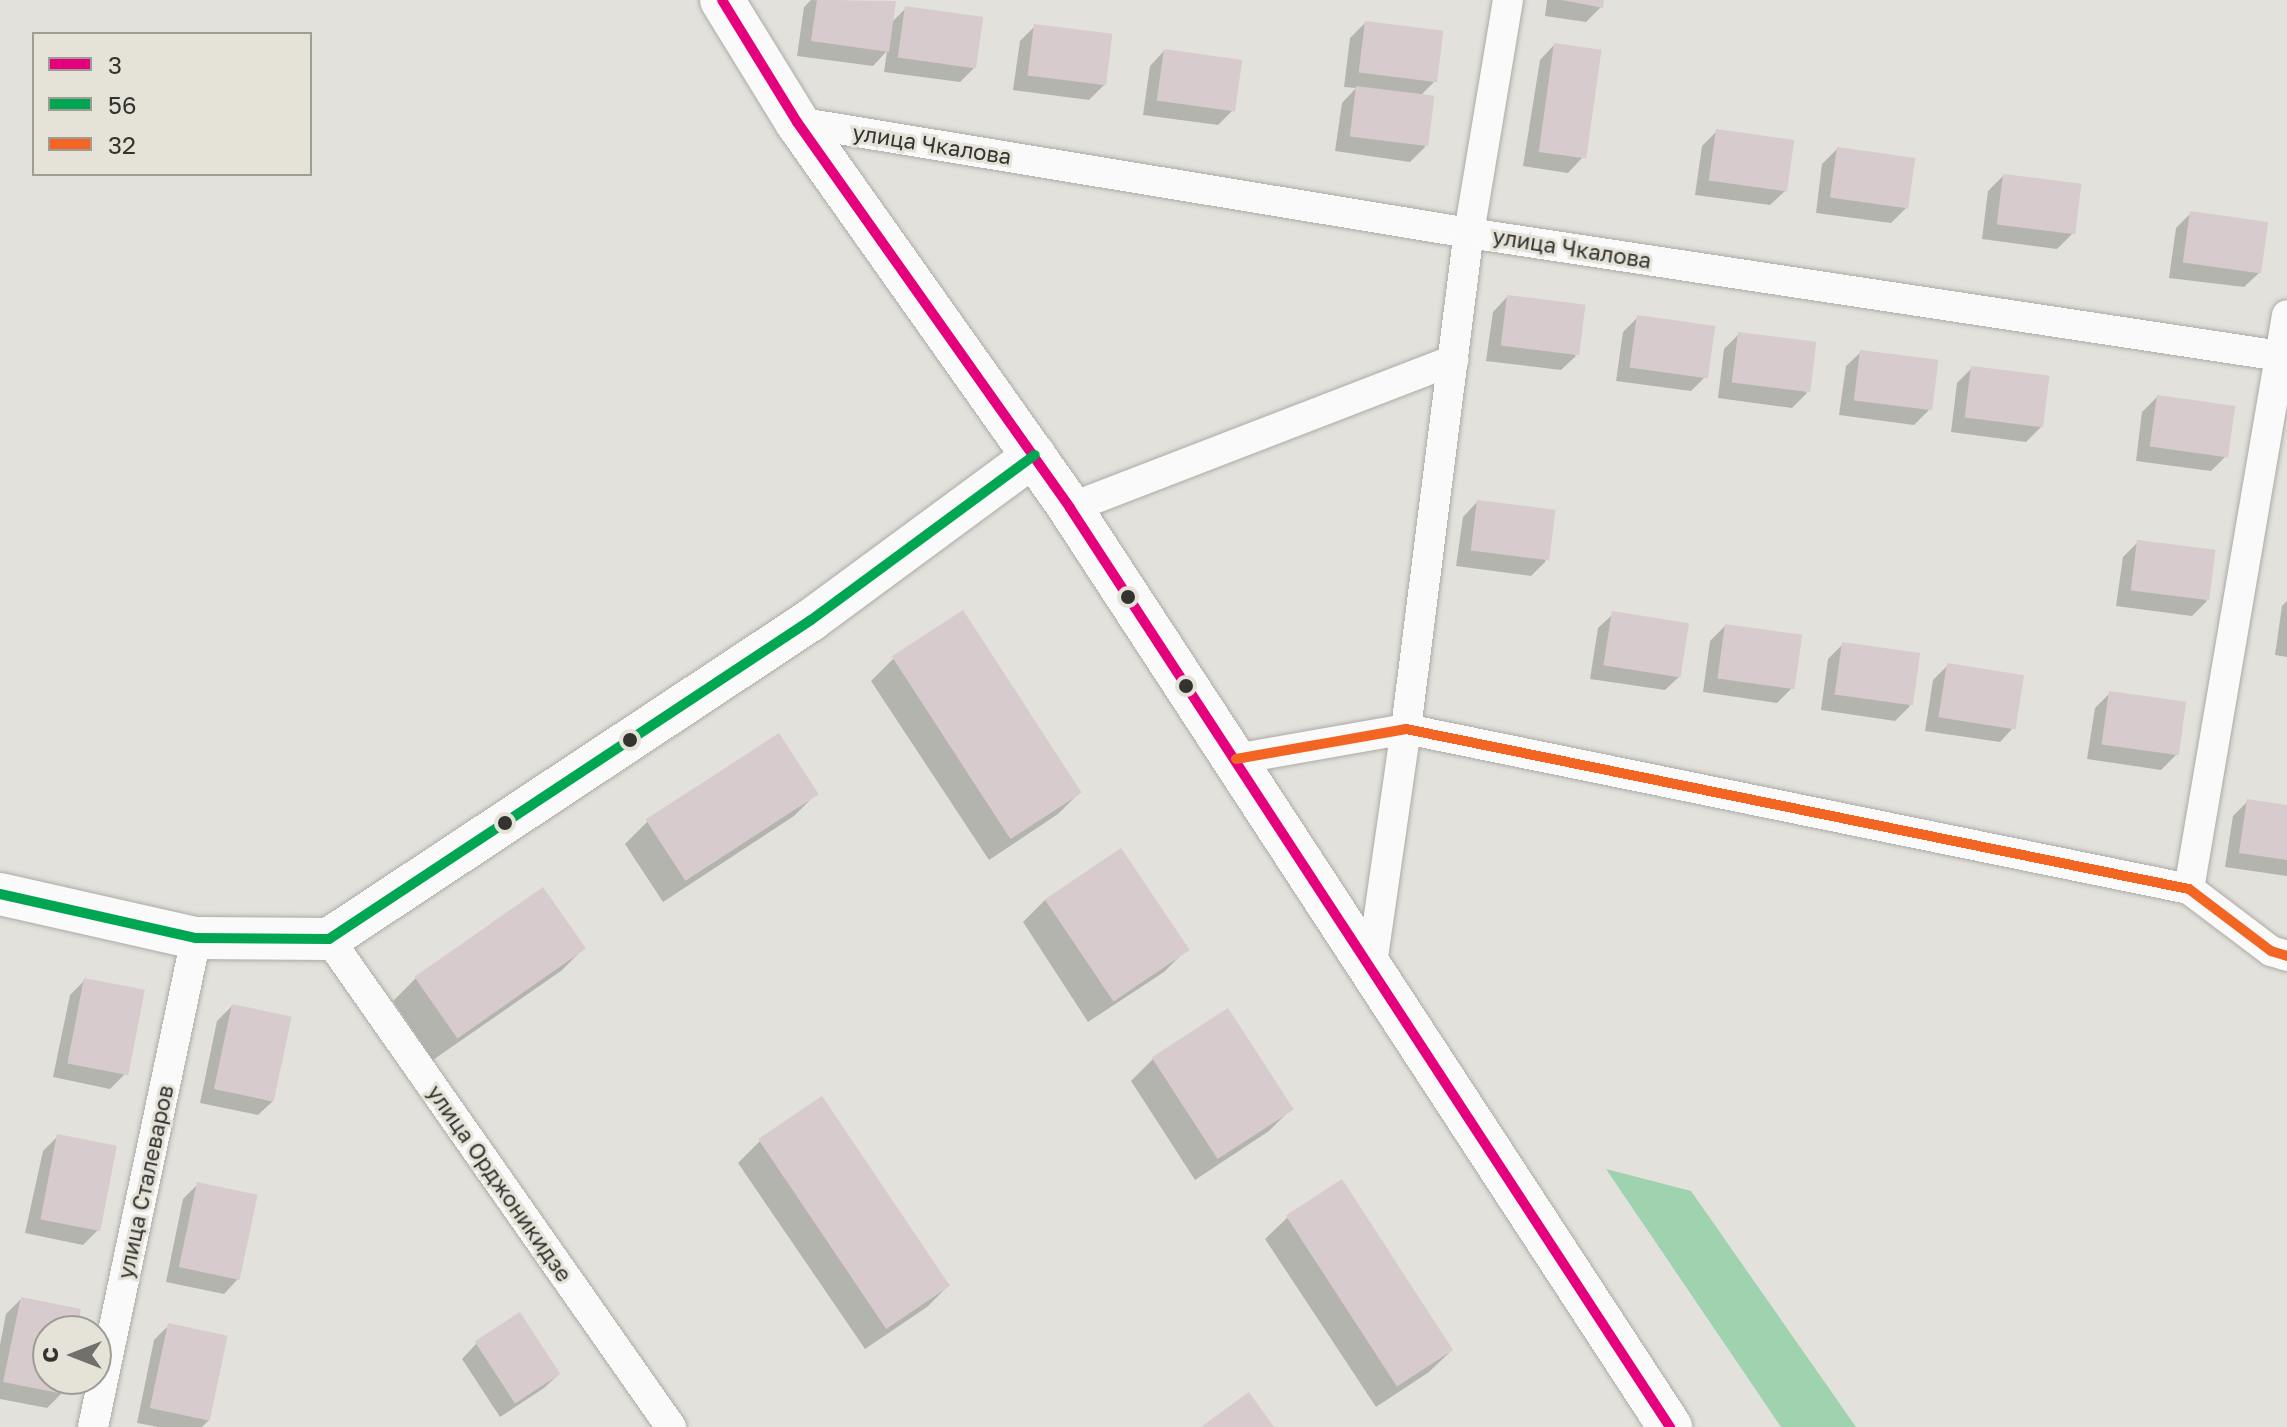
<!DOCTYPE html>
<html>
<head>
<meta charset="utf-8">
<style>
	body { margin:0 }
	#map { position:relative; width:2287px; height:1427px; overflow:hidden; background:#e2e1db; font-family:"Golos Text",sans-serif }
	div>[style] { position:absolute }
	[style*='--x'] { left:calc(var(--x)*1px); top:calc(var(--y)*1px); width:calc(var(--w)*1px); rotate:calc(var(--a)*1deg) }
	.forest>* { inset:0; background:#9fd2ae }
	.shadow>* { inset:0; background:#0003 }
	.building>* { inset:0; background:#d7cbcd; transform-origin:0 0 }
	.roads { filter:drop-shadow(0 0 2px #acaba6) drop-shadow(0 0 2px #acaba6) }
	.minor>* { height:30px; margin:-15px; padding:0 15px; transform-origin:15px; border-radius:15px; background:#fbfafa }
	.secondary>* { height:42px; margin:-21px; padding:0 21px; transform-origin:21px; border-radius:21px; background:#fbfafa }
	.primary>* { height:44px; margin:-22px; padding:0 22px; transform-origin:22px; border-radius:22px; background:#fbfafa }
	.bus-1>* { height:10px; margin:-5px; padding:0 5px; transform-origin:5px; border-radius:5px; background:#e5007d }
	.bus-2>* { height:10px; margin:-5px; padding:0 5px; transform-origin:5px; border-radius:5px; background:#00a651 }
	.bus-3>* { height:10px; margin:-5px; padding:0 5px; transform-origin:5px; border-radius:5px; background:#f26522 }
	.dots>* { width:22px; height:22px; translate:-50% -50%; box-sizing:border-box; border:4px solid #e5e2d8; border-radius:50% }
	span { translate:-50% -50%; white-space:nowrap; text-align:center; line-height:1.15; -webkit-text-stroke:6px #e5e2d8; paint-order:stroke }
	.street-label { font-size:22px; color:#34332f }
	.legend { position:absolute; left:32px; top:32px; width:280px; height:144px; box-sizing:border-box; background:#e5e2d8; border:2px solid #9e9c94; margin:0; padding:10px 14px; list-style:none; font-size:24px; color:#34332f }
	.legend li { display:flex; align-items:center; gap:16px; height:40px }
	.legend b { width:40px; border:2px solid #9e9c94 }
	.north { position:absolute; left:32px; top:1315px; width:80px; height:80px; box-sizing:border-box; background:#e5e2d8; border:2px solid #9e9c94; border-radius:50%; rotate:270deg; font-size:22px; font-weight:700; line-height:32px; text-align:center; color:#34332f }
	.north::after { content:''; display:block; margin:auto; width:28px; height:36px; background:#71706b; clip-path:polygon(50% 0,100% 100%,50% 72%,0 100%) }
</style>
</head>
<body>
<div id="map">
	<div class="forest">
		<i style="clip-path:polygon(1606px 1169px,1691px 1191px,1856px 1427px,1781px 1427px)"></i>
	</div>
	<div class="shadow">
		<i style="clip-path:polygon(811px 0,894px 2px,891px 23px,906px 8px,975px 67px,960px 82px,884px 72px,887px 51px,873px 66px,797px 56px,804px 7px)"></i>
		<i style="clip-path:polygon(1547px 0,1602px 0,1601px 7px,1586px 22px,1545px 16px)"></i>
		<i style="clip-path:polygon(1365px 23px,1434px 82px,1420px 96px,1425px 147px,1410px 162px,1335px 151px,1342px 103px,1356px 88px,1344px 87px,1350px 38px)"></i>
		<i style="clip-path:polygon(1035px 26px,1104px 85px,1089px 100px,1013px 90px,1020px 41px)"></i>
		<i style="clip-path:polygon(1554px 45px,1582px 158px,1568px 173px,1523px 166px,1540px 60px)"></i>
		<i style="clip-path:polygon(1164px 51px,1233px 110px,1218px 125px,1143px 115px,1150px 66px)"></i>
		<i style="clip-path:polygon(1717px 131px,1785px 191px,1770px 205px,1695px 195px,1702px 146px)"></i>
		<i style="clip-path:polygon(1837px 149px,1906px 208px,1891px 223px,1816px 213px,1822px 164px)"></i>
		<i style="clip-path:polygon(2003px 176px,2072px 234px,2057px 249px,1982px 239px,1988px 191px)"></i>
		<i style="clip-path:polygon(2190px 214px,2259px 273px,2244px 287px,2169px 278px,2176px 228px)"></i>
		<i style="clip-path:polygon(1507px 297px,1576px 356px,1561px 370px,1486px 361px,1493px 312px)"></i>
		<i style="clip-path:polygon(1638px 317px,1706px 376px,1691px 391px,1616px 381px,1623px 332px)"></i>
		<i style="clip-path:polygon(1739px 334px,1807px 393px,1792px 408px,1718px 398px,1724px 349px)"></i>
		<i style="clip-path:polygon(1861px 352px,1929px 410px,1914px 425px,1839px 415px,1846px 366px)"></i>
		<i style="clip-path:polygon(1972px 368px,2041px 427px,2026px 442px,1951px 432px,1957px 383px)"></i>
		<i style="clip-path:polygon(2157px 397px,2226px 456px,2211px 471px,2136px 461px,2142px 412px)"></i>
		<i style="clip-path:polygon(1477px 502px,1546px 561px,1531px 576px,1456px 566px,1463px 517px)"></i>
		<i style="clip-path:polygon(2138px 542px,2207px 601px,2192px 616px,2116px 606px,2123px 557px)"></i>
		<i style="clip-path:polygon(2287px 601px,2287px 657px,2275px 655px,2282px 606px)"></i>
		<i style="clip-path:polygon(1613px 614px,1680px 676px,1665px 690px,1590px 679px,1598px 628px)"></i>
		<i style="clip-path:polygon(1725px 626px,1792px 688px,1777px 703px,1703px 692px,1710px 641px)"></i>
		<i style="clip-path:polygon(1843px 644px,1910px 706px,1895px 721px,1821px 710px,1828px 659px)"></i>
		<i style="clip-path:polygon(893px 659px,1080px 792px,1058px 814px,989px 860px,871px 681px)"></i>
		<i style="clip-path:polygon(1948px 665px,2014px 727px,2000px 742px,1925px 731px,1933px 680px)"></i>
		<i style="clip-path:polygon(2110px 693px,2176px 755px,2161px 770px,2087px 759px,2095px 708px)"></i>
		<i style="clip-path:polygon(778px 736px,816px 794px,794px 816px,663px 902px,625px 844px,647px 822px)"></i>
		<i style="clip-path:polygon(2248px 801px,2287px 807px,2287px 876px,2225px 867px,2233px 816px)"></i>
		<i style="clip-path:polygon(543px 890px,583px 949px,561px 971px,433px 1060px,393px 1001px,415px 979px)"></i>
		<i style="clip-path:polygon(1045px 900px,1186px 950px,1164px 972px,1088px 1022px,1023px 922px)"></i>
		<i style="clip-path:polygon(85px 980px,125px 1074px,110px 1089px,53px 1077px,70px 995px)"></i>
		<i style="clip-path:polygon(232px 1006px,273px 1101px,258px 1115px,200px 1103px,217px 1021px)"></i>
		<i style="clip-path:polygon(1153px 1059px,1291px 1109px,1269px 1131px,1195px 1180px,1131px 1081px)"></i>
		<i style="clip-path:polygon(58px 1136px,98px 1230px,83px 1245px,25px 1233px,43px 1151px)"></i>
		<i style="clip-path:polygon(760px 1141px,949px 1285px,927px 1307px,865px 1349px,738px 1163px)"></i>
		<i style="clip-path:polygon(198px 1184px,238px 1279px,224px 1294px,166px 1282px,183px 1199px)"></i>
		<i style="clip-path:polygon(1288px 1217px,1452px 1350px,1429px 1372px,1376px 1407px,1265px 1239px)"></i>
		<i style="clip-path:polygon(21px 1299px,75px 1331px,48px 1331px,48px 1379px,65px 1379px,62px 1393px,47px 1408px,0 1399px,0 1345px,6px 1314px)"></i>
		<i style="clip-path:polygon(169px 1325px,209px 1420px,202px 1427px,158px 1427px,137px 1423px,154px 1340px)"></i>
		<i style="clip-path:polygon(476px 1344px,559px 1374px,544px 1388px,500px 1417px,462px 1359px)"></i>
	</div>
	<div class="building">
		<i style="clip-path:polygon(817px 0,896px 1px,889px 52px,811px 41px)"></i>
		<i style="clip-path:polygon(1562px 0,1604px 0,1603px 8px)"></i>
		<i style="left:905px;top:6px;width:79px;height:52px;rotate:8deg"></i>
		<i style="left:1365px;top:21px;width:79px;height:52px;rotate:7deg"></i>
		<i style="left:1034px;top:24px;width:79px;height:52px;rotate:7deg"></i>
		<i style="left:1554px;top:43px;width:48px;height:110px;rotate:8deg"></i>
		<i style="left:1164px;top:49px;width:79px;height:52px;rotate:8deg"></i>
		<i style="left:1356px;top:86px;width:79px;height:51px;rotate:7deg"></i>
		<i style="left:1716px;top:129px;width:79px;height:52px;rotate:8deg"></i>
		<i style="left:1837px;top:147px;width:79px;height:51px;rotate:8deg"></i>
		<i style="left:2003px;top:174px;width:79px;height:51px;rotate:7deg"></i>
		<i style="left:2190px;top:211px;width:79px;height:52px;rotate:8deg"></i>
		<i style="left:1507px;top:295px;width:79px;height:51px;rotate:7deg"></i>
		<i style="left:1637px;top:315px;width:79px;height:53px;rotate:8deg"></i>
		<i style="left:1738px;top:332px;width:79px;height:51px;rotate:7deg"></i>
		<i style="left:1860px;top:350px;width:79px;height:51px;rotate:7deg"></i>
		<i style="left:1971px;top:366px;width:79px;height:52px;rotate:7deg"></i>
		<i style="left:2157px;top:395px;width:79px;height:52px;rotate:8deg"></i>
		<i style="left:1477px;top:500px;width:79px;height:51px;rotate:7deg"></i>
		<i style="left:2137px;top:540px;width:79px;height:51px;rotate:7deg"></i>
		<i style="left:963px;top:610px;width:218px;height:85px;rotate:57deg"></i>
		<i style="left:1612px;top:611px;width:78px;height:55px;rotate:9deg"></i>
		<i style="left:1725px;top:624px;width:78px;height:55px;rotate:8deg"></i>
		<i style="left:1842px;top:642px;width:79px;height:53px;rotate:8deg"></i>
		<i style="left:1947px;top:663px;width:78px;height:55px;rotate:9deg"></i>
		<i style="left:2109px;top:691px;width:78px;height:54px;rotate:8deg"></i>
		<i style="left:779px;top:733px;width:73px;height:159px;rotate:57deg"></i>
		<i style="clip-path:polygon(2247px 799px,2287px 805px,2287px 860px,2239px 853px)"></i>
		<i style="left:1121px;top:848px;width:123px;height:92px;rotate:56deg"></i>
		<i style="left:543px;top:887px;width:75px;height:157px;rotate:55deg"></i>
		<i style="left:84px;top:978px;width:62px;height:87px;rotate:11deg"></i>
		<i style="left:232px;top:1004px;width:61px;height:87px;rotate:12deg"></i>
		<i style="left:1228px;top:1008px;width:121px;height:91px;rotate:57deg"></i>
		<i style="left:822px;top:1096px;width:229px;height:77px;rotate:56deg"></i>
		<i style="left:57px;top:1134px;width:61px;height:87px;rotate:11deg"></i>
		<i style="left:1342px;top:1179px;width:204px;height:67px;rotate:57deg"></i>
		<i style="left:197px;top:1182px;width:62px;height:87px;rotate:12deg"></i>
		<i style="clip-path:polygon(21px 1297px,81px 1309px,77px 1331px,48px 1331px,48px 1379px,67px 1379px,64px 1394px,3px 1382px)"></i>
		<i style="left:520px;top:1312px;width:74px;height:54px;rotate:57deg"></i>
		<i style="left:168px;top:1323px;width:61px;height:87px;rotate:12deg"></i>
		<i style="clip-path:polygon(1249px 1392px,1274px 1427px,1201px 1427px)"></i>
	</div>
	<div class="roads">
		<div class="minor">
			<i style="--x:797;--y:122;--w:681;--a:9.38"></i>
			<i style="--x:1469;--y:233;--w:827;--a:8.62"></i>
			<i style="--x:1070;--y:508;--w:411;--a:-21.1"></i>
			<i style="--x:1236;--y:759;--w:173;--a:-10"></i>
			<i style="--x:1406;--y:729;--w:799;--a:11.55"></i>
			<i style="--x:2189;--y:889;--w:103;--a:37.1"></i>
			<i style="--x:2271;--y:951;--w:17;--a:17"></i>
			<i style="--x:2189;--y:889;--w:582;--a:-80.31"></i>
			<i style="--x:329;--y:939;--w:596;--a:54.98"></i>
			<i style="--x:1371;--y:971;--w:245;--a:-81.8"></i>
			<i style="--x:1406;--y:729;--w:500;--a:-82.8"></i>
			<i style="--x:1469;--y:233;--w:236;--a:-80.5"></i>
			<i style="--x:93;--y:1427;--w:500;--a:-78.1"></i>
		</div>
		<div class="secondary">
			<i style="--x:0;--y:894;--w:201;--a:12.7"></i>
			<i style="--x:196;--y:938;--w:133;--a:0.4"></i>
			<i style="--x:329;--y:939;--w:578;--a:-33.5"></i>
			<i style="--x:811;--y:620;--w:278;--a:-36.4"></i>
		</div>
		<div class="primary">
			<i style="--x:722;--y:0;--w:143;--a:58.4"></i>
			<i style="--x:797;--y:122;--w:473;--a:54.7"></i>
			<i style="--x:1070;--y:508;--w:1098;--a:56.86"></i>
		</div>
	</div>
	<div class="bus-1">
		<i style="--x:722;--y:0;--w:143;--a:58.4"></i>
		<i style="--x:797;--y:122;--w:473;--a:54.7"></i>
		<i style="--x:1070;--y:508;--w:1098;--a:56.86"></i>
	</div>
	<div class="bus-2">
		<i style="--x:0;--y:894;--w:201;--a:12.7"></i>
		<i style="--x:196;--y:938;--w:133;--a:0.4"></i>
		<i style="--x:329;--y:939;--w:578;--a:-33.5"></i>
		<i style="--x:811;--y:620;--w:278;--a:-36.4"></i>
	</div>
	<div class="bus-3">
		<i style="--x:1236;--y:759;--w:173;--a:-10"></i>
		<i style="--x:1406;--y:729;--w:799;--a:11.55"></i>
		<i style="--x:2189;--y:889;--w:103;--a:37.1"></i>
		<i style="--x:2271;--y:951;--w:17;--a:17"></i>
	</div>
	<div class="dots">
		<i style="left:1128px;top:597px;background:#34332f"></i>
		<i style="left:1186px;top:686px;background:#34332f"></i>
		<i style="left:630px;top:740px;background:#34332f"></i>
		<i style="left:505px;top:823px;background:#34332f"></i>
	</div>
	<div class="street-label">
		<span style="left:932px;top:144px;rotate:9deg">улица Чкалова</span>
		<span style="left:1572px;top:248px;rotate:9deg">улица Чкалова</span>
		<span style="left:145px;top:1182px;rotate:-78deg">улица Сталеваров</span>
		<span style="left:500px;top:1183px;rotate:55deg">улица Орджоникидзе</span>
	</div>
	<ul class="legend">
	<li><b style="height:10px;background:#e5007d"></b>3</li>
	<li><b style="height:10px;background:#00a651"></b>56</li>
	<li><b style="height:10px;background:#f26522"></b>32</li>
	</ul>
	<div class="north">С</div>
</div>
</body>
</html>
